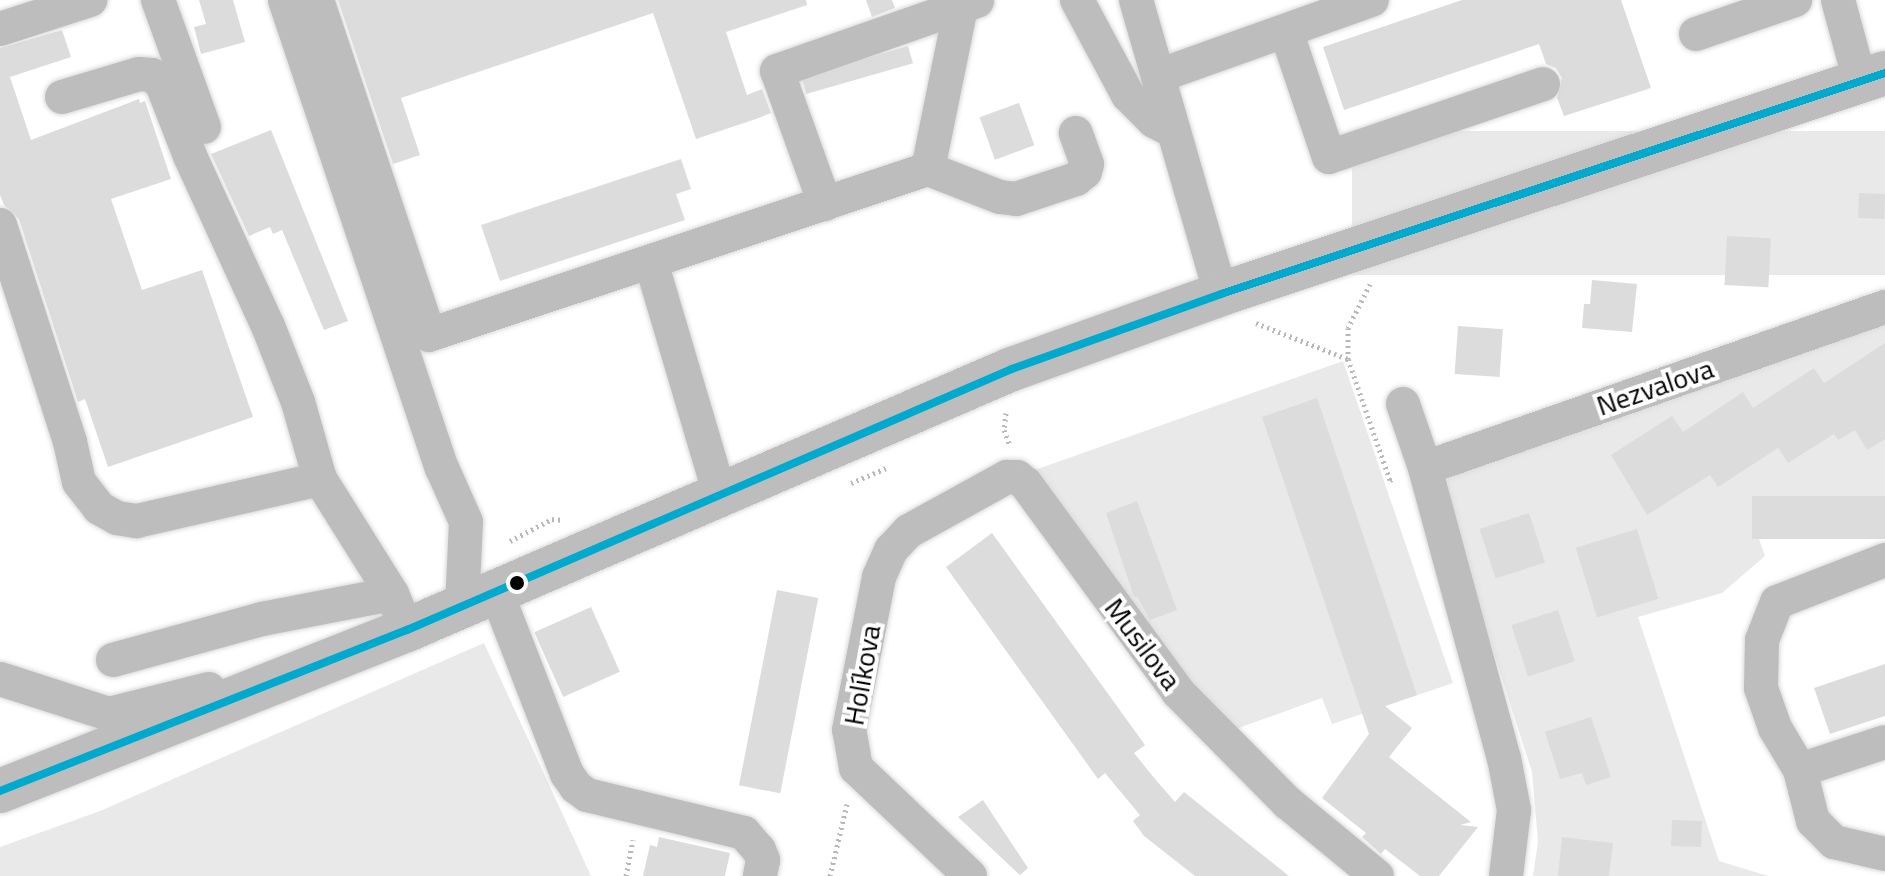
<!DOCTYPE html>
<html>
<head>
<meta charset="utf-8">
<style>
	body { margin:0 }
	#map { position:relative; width:1885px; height:876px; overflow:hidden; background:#fff; font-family:"Titillium Web",sans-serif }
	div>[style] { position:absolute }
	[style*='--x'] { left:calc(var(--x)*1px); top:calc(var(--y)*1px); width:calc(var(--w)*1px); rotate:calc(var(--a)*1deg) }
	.green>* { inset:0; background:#e9e9e9; transform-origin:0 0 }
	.building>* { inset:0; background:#dcdcdc; transform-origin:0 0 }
	.path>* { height:5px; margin-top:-2.5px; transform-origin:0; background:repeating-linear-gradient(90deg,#b8b8b8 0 2px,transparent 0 6px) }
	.roads { filter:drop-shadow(0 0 2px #dbdbdb) drop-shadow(0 0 2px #dbdbdb) }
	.minor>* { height:34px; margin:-17px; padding:0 17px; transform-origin:17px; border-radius:17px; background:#bdbdbd }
	.major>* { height:44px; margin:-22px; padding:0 22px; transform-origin:22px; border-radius:22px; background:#bdbdbd }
	.bus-1>* { height:8px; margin:-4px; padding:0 4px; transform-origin:4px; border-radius:4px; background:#00a9ce }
	.dots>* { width:22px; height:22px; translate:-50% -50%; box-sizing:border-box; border:4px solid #fff; border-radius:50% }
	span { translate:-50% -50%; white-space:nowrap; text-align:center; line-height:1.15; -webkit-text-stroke:8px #fff; paint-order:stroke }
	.street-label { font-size:28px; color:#000 }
</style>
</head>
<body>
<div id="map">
	<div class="green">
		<i style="left:1885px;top:131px;width:144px;height:533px;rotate:90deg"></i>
		<i style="clip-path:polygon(1885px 321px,1885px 497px,1759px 539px,1765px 556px,1722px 593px,1638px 617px,1719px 861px,1768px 876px,1533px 876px,1538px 842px,1532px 772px,1442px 491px,1453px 466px)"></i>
		<i style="clip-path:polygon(1343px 361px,1453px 683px,1332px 724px,1322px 698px,1230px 731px,1191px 687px,1032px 471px)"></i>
		<i style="clip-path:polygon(484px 643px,591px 876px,0 876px,0 847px,100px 811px)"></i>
	</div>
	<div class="building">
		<i style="clip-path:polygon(199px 0,233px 0,245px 42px,201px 54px,194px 27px,206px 24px)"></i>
		<i style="clip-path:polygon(338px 0,806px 0,807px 5px,726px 32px,747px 95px,762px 89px,771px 113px,756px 119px,696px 139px,653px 13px,401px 98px,420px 155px,393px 164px)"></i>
		<i style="clip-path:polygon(866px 0,892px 0,895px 8px,872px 17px)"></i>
		<i style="clip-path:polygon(1462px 0,1621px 0,1651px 88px,1564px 116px,1557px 98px,1562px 78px,1556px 68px,1546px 64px,1539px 44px,1344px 110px,1323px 47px)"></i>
		<i style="clip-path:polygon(62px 30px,71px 57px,10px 77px,31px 140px,139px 99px,140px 103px,145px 101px,171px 179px,111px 199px,142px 290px,202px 270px,253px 417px,108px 467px,85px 399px,78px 402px,19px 219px,4px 205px,0 195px,0 48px)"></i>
		<i style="left:908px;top:46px;width:18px;height:111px;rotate:74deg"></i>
		<i style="left:1019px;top:103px;width:45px;height:42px;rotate:70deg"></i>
		<i style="clip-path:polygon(271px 130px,348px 321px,324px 330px,282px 230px,273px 234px,270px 227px,249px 236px,211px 154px)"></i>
		<i style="clip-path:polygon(681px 159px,691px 189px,676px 194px,685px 220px,500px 281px,481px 225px)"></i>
		<i style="left:1859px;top:193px;width:26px;height:25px;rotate:2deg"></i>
		<i style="left:1727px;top:236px;width:44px;height:49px;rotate:3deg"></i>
		<i style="clip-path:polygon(1592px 280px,1637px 284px,1632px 332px,1582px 328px,1584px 304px,1590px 304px)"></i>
		<i style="left:1458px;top:326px;width:45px;height:48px;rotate:4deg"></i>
		<i style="clip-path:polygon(1885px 343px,1885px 439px,1867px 450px,1855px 430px,1838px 440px,1834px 434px,1788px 463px,1778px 448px,1718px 487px,1710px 475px,1647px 515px,1611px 455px,1672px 416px,1683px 432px,1743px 392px,1753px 408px,1814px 368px,1824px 383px)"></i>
		<i style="clip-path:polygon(1317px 398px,1417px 695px,1385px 706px,1412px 728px,1389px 757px,1471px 822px,1460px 825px,1478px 827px,1439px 876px,1420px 876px,1385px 849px,1381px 854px,1362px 837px,1366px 833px,1322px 798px,1369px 734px,1262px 417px)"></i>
		<i style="left:1885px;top:496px;width:43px;height:133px;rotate:90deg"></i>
		<i style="clip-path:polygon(1137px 501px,1177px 610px,1150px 620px,1137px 596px,1134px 597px,1106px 513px)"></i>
		<i style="left:1529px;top:513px;width:52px;height:52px;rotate:72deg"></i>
		<i style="left:1637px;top:529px;width:73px;height:64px;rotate:73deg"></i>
		<i style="clip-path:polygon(992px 533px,1145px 745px,1134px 753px,1155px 779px,1175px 802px,1184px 792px,1289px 876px,1195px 876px,1144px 836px,1133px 821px,1140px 815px,1105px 773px,1098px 779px,946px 567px)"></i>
		<i style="left:777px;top:590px;width:42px;height:199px;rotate:11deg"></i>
		<i style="left:591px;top:607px;width:71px;height:62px;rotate:66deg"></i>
		<i style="left:1558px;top:610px;width:54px;height:49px;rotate:72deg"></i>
		<i style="clip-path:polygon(1885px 664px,1885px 716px,1830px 734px,1814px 688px)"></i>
		<i style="clip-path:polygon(1591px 717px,1611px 777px,1586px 785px,1582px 773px,1560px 779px,1545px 732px)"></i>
		<i style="clip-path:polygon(983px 800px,1028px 868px,1020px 875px,958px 817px)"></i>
		<i style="left:1672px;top:820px;width:30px;height:26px;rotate:2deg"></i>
		<i style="clip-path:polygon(659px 837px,730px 853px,725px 876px,643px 876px,650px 845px,657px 847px)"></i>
		<i style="clip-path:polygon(1562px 837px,1613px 843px,1609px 876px,1558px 876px)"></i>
	</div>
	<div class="path">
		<i style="--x:1370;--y:284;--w:49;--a:116.6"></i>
		<i style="--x:1348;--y:328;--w:31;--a:90"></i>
		<i style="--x:1348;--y:359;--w:128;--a:70.9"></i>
		<i style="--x:1390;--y:480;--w:5;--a:-22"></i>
		<i style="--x:1256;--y:323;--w:99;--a:21.4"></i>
		<i style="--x:1006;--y:413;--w:17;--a:97"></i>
		<i style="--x:1004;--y:430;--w:17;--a:69"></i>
		<i style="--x:851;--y:483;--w:38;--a:-23"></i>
		<i style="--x:510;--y:541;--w:47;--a:-27.6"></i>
		<i style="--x:552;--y:519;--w:11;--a:5"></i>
		<i style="--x:626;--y:876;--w:37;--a:-79"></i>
		<i style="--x:830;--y:876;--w:74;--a:-76.7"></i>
	</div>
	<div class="roads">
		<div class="minor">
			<i style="--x:158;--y:0;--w:135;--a:70.1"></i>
			<i style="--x:285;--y:0;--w:494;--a:71.5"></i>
			<i style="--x:442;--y:468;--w:59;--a:66"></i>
			<i style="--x:466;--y:522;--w:84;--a:92.7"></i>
			<i style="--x:317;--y:0;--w:353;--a:71.5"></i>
			<i style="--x:429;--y:335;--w:526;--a:-18.4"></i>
			<i style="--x:1077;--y:0;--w:108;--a:61.8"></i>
			<i style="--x:1128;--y:95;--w:37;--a:45"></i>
			<i style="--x:1154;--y:121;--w:22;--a:27"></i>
			<i style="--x:1136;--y:0;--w:306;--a:73.9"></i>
			<i style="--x:1838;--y:0;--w:84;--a:74.8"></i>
			<i style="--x:961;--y:7;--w:165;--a:101.5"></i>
			<i style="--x:928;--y:169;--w:77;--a:21.3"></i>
			<i style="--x:1000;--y:197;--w:16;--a:7"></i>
			<i style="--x:1016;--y:199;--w:63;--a:-18.4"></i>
			<i style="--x:1076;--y:179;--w:11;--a:-38"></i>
			<i style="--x:1085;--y:172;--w:8;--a:-76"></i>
			<i style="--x:1087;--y:164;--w:33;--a:-110"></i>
			<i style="--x:0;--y:29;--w:95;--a:-17.9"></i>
			<i style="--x:1286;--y:31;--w:133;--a:71.2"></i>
			<i style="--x:1329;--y:157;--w:226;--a:-18.8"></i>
			<i style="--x:1696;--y:34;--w:105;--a:-19"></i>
			<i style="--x:1158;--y:76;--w:227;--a:-19.6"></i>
			<i style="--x:62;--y:97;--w:80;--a:-16.6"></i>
			<i style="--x:139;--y:74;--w:13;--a:4"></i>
			<i style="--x:152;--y:75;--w:13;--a:42"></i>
			<i style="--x:162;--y:84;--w:77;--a:68.7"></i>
			<i style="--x:190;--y:156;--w:187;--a:65.4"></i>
			<i style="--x:268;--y:326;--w:82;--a:68.5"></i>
			<i style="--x:298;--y:402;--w:80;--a:74.1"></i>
			<i style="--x:320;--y:479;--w:136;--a:57.9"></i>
			<i style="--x:392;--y:594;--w:39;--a:67"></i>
			<i style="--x:825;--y:204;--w:141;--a:-109.8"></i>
			<i style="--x:777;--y:71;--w:212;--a:-19.3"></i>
			<i style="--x:0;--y:225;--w:228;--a:72.1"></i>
			<i style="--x:70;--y:442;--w:41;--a:77.3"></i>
			<i style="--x:79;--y:482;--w:33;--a:52"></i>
			<i style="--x:99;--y:508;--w:21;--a:29"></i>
			<i style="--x:117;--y:518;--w:20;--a:9"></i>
			<i style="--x:137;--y:521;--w:188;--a:-12.9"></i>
			<i style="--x:651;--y:262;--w:243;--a:73.5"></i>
			<i style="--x:1403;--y:404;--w:68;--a:71"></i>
			<i style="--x:1425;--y:468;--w:301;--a:74.8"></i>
			<i style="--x:1504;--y:758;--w:53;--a:79.1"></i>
			<i style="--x:1514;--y:810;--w:66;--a:96.9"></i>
			<i style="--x:1425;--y:468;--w:487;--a:-19.3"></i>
			<i style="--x:1885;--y:560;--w:116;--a:158.7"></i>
			<i style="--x:1777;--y:602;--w:41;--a:111.5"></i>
			<i style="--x:1762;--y:640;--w:48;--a:91.2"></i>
			<i style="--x:1761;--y:688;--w:42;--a:70.7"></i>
			<i style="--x:1775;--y:728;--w:49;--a:59.2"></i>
			<i style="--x:1800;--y:770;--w:53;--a:75.7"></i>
			<i style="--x:1813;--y:821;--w:30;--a:45"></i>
			<i style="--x:1834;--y:842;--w:52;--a:13.2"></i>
			<i style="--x:496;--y:591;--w:196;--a:68.8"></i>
			<i style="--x:567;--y:774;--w:16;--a:55"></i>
			<i style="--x:576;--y:787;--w:14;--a:36"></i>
			<i style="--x:587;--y:795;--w:162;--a:13.6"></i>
			<i style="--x:744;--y:833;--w:23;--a:49"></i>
			<i style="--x:759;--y:850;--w:11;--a:68"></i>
			<i style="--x:763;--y:860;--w:16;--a:101"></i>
			<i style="--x:113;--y:660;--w:155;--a:-15.4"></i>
			<i style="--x:262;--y:619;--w:132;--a:-10.9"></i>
			<i style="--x:0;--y:679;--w:114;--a:17.8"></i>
			<i style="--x:109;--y:714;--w:103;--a:-14"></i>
			<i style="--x:1800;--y:770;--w:89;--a:-18.2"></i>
			<i style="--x:970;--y:876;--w:157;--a:-136.5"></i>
			<i style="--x:856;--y:768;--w:39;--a:-100"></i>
			<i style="--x:849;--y:730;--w:156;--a:-78.9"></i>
			<i style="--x:879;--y:577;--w:30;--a:-66"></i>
			<i style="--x:891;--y:550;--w:26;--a:-47"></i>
			<i style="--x:909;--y:531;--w:112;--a:-28.9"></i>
			<i style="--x:1007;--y:477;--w:10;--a:0"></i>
			<i style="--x:1017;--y:477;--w:11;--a:38"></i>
			<i style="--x:1026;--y:484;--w:258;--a:53.8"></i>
			<i style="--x:1178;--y:692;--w:156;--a:45.3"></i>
			<i style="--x:1288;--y:803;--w:115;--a:39.4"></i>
		</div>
		<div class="major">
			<i style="--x:0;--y:791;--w:438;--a:-21.6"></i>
			<i style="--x:407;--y:630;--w:659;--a:-23.34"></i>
			<i style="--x:1012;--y:369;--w:222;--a:-19.7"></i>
			<i style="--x:1221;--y:294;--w:700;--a:-18.41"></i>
		</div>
	</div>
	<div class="bus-1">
		<i style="--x:0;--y:791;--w:438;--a:-21.6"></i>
		<i style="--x:407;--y:630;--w:659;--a:-23.34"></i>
		<i style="--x:1012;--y:369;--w:222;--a:-19.7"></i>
		<i style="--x:1221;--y:294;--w:700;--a:-18.41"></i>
	</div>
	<div class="dots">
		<i style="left:517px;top:583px;background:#000"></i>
	</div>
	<div class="street-label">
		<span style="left:1655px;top:387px;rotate:-19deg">Nezvalova</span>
		<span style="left:1143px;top:644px;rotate:53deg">Musilova</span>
		<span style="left:862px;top:675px;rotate:-80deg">Holíkova</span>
	</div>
</div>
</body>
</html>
